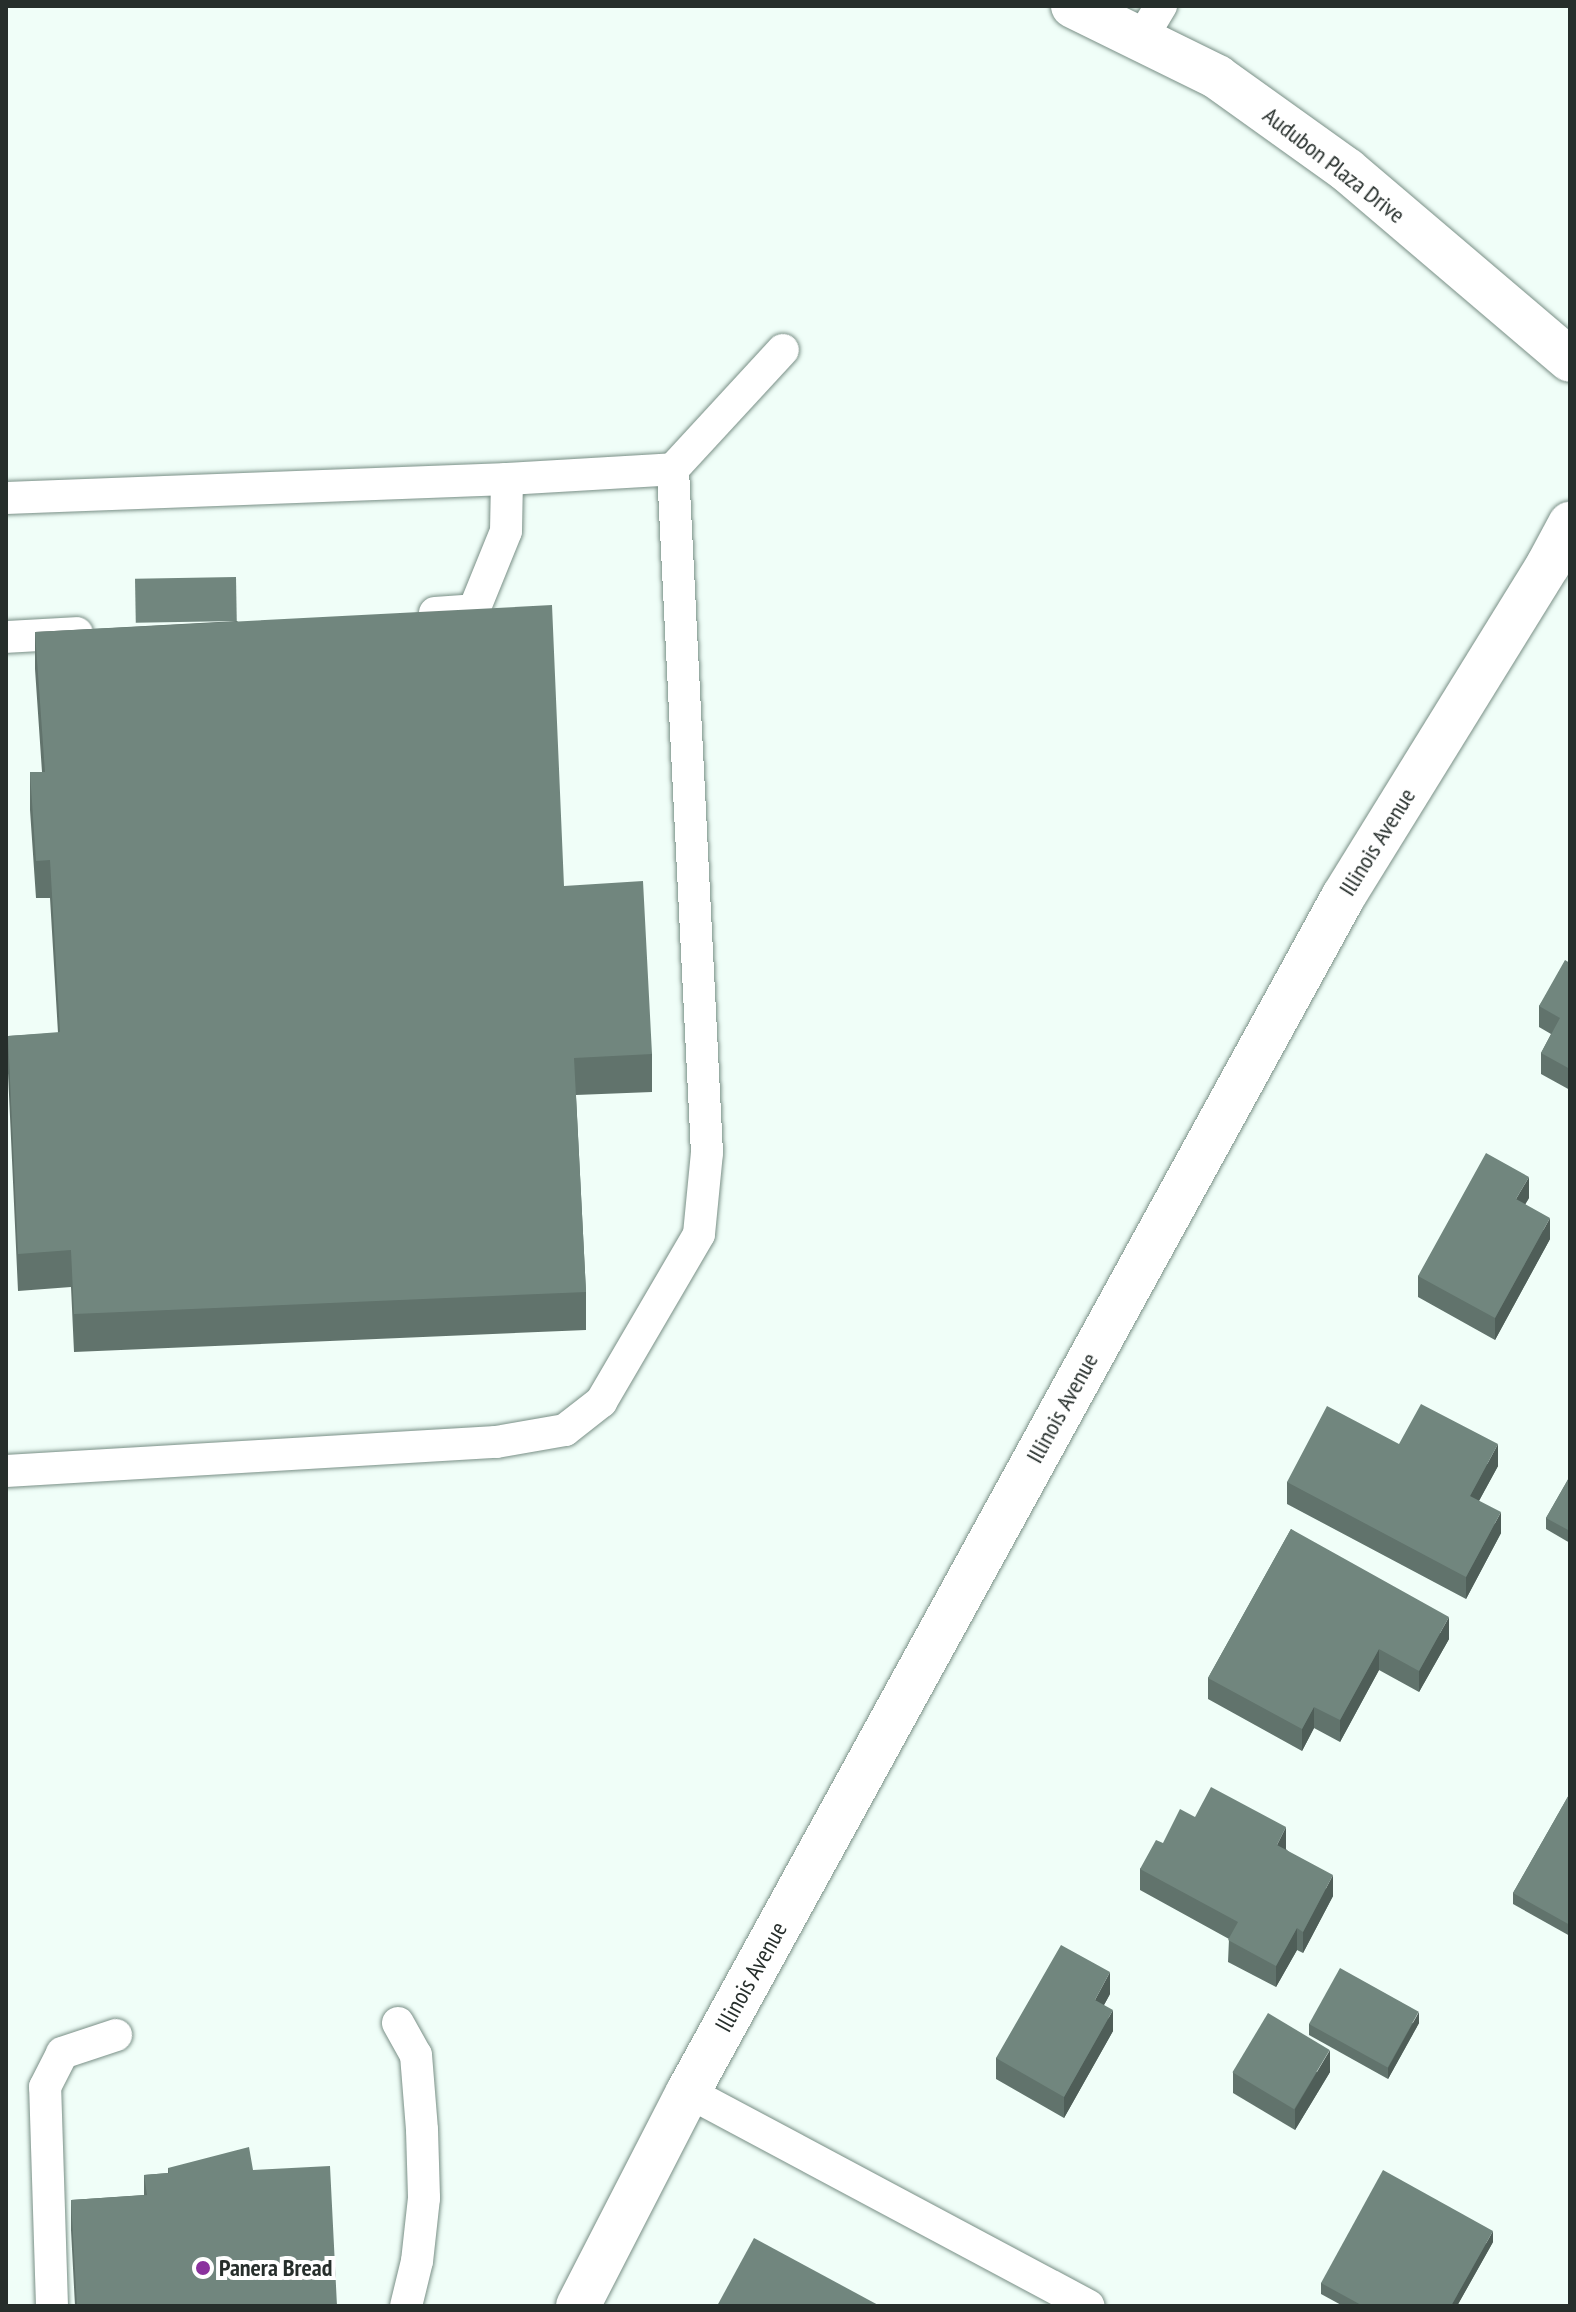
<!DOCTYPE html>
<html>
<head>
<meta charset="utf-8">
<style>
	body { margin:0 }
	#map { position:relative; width:1576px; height:2312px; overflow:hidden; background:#f0fef8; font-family:"PT Sans Narrow",sans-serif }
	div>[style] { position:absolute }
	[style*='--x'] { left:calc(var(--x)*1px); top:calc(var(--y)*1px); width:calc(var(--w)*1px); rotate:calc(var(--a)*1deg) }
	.roads { filter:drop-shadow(0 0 2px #798f86) drop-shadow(0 0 2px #798f86) }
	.service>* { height:32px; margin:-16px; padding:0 16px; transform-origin:16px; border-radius:16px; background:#fff }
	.minor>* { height:44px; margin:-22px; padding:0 22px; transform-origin:22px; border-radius:22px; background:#fff }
	.wall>* { inset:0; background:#61736c }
	.shaded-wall>* { inset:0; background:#4f5e58 }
	.building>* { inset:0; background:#71867e; transform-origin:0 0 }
	.dots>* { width:22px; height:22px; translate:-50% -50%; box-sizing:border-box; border:4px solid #fff; border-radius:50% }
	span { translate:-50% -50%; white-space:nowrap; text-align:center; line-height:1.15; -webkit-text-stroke:8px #fff; paint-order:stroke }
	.street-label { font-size:24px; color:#262e2b }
	.poi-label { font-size:24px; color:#262e2b; font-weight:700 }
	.left { translate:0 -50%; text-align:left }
	.frame { position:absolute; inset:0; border:8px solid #262e2b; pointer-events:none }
</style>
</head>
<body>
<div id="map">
	<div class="roads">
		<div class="service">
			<i style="--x:1141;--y:39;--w:39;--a:-59"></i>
			<i style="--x:6;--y:498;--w:501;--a:-2.17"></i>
			<i style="--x:507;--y:479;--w:166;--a:-3.4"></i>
			<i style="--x:673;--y:469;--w:162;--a:-47.3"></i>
			<i style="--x:435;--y:613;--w:39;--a:-4"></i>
			<i style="--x:474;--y:610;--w:85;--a:-67.9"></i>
			<i style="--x:506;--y:531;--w:52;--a:-88.9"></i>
			<i style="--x:6;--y:637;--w:71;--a:-3.2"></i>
			<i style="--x:6;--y:1471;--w:491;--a:-3.4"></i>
			<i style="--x:496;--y:1442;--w:70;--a:-9.9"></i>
			<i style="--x:565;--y:1430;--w:46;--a:-37.9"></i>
			<i style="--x:601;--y:1402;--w:194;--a:-59.7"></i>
			<i style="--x:699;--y:1234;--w:81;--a:-84.4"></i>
			<i style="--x:707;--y:1153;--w:685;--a:-92.85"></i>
			<i style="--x:398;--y:2023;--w:37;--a:61"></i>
			<i style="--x:416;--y:2055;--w:75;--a:85.4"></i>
			<i style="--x:422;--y:2130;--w:68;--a:88.3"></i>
			<i style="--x:424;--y:2198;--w:63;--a:96.3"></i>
			<i style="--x:417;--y:2261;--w:46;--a:103.7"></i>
			<i style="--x:688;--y:2092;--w:454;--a:28.1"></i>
			<i style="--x:52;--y:2306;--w:219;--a:-91.8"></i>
			<i style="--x:45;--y:2087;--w:38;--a:-63"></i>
			<i style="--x:62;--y:2053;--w:57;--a:-18.4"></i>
		</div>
		<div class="minor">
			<i style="--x:1073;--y:6;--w:161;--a:26.2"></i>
			<i style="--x:1217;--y:77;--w:160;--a:35.6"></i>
			<i style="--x:1347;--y:170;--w:293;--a:40.4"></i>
			<i style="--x:578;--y:2306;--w:241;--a:-62.8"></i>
			<i style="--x:688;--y:2092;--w:1363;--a:-61.27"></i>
			<i style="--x:1343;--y:897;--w:390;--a:-58.3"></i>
			<i style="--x:1548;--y:565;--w:47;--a:-61.8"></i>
		</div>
	</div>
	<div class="wall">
		<i style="clip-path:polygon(237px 621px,564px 886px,652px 1054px,652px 1092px,576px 1095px,586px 1292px,586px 1330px,74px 1352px,71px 1287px,18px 1291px,8px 1073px,8px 1036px,58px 1033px,50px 898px,36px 898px,30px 810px,30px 772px,42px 772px,35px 669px,35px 632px)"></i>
		<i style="clip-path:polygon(1570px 963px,1570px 1090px,1541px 1074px,1541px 1053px,1551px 1034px,1539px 1027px,1539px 1006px)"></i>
		<i style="clip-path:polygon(1529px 1198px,1525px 1204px,1550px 1239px,1495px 1340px,1418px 1297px,1418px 1276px)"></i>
		<i style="clip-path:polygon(1399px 1444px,1498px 1466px,1479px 1501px,1501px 1533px,1466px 1599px,1287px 1504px,1287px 1482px)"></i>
		<i style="clip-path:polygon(1570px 1476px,1570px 1543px,1546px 1529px,1546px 1518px)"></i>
		<i style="clip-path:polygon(1291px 1529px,1449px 1639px,1419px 1692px,1379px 1670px,1340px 1742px,1314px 1728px,1302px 1751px,1208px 1699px,1208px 1678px)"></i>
		<i style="clip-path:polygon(1570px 1793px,1570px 1936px,1513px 1904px,1513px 1893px)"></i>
		<i style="clip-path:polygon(1163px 1843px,1286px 1849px,1333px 1896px,1303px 1953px,1297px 1950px,1276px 1987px,1228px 1962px,1229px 1939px,1140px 1890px,1140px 1869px)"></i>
		<i style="clip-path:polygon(1110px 1994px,1104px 2005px,1113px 2031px,1064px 2118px,996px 2079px,996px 2058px)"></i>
		<i style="clip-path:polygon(1419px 2023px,1388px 2079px,1309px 2035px,1309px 2024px)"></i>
		<i style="clip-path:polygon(1233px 2072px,1330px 2072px,1295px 2130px,1233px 2093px)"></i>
		<i style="clip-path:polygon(168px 2168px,253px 2170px,337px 2306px,75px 2306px,71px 2230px,71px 2200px,144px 2195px,144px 2175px,168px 2173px)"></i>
		<i style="clip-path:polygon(1493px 2242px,1457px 2306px,1343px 2306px,1321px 2294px,1321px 2283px)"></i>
	</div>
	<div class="shaded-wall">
		<i style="clip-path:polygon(1529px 1177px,1529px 1198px,1516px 1220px,1516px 1199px)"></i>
		<i style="clip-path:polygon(1550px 1218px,1550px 1239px,1495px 1340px,1495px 1318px)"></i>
		<i style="clip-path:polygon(1498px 1444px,1498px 1466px,1470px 1517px,1470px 1496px)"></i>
		<i style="clip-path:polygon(1501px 1512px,1501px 1533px,1466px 1599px,1466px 1577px)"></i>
		<i style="clip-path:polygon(1449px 1617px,1449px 1639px,1419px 1692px,1419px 1671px)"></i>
		<i style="clip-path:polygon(1379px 1649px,1379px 1670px,1340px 1742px,1340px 1720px)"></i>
		<i style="clip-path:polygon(1314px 1707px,1314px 1728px,1302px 1751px,1302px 1729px)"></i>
		<i style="clip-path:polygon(1286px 1827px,1286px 1849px,1277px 1866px,1277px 1845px)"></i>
		<i style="clip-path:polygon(1333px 1875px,1333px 1896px,1303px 1953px,1303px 1932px)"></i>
		<i style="clip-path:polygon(1297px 1928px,1297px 1950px,1276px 1987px,1276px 1966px)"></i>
		<i style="clip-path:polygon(1110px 1972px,1110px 1994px,1095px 2021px,1095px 2000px)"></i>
		<i style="clip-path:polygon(1113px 2010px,1113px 2031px,1064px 2118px,1064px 2097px)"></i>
		<i style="clip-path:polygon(1419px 2012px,1419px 2023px,1388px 2079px,1388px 2068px)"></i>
		<i style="clip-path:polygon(1330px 2050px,1330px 2072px,1295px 2130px,1295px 2109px)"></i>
		<i style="clip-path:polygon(1493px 2231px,1493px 2242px,1457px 2306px,1451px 2306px)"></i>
	</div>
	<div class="building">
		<i style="left:236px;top:577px;width:44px;height:101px;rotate:89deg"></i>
		<i style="clip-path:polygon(552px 605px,564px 886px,643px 881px,652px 1054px,574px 1058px,586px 1292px,74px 1314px,71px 1250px,18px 1254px,8px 1036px,60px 1032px,50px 860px,36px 861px,30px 772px,45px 772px,35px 632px)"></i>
		<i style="clip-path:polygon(1565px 960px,1570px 963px,1570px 1069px,1541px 1053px,1560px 1018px,1539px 1006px)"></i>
		<i style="clip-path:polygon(1486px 1153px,1529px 1177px,1516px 1199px,1550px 1218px,1495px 1318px,1418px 1276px)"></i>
		<i style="clip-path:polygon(1421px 1404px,1498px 1444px,1470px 1496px,1501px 1512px,1466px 1577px,1287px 1482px,1327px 1406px,1399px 1444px)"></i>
		<i style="clip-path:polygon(1570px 1476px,1570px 1531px,1546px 1518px)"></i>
		<i style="clip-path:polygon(1291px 1529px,1449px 1617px,1419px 1671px,1379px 1649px,1340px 1720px,1314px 1707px,1302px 1729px,1208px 1678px)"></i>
		<i style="clip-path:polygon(1211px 1787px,1286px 1827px,1277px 1845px,1333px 1875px,1303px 1932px,1297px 1928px,1276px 1966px,1228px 1940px,1238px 1922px,1140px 1869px,1156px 1840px,1163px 1843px,1180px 1809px,1195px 1817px)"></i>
		<i style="clip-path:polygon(1570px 1793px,1570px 1925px,1513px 1893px)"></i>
		<i style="clip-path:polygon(1061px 1945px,1110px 1972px,1095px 2000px,1113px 2010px,1064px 2097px,996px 2058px)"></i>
		<i style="left:1340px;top:1968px;width:90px;height:64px;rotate:29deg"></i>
		<i style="left:1268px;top:2013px;width:72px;height:69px;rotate:31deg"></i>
		<i style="clip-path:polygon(249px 2147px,253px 2170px,330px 2166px,337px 2306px,77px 2306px,71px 2200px,147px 2195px,144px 2175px,169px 2173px,168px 2168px)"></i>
		<i style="clip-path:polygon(1383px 2170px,1493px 2231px,1451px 2306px,1363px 2306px,1321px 2283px)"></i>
		<i style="clip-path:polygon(754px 2238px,880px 2306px,717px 2306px)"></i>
	</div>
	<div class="dots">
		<i style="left:203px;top:2268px;background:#8a319d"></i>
	</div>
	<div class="street-label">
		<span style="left:1334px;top:165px;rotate:38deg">Audubon Plaza Drive</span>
		<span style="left:1377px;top:842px;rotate:-58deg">Illinois Avenue</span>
		<span style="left:1062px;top:1408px;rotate:-61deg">Illinois Avenue</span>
		<span style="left:751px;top:1977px;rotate:-61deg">Illinois Avenue</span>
	</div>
	<div class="poi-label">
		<span class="left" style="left:219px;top:2268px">Panera Bread</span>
	</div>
	<div class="frame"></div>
</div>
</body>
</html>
